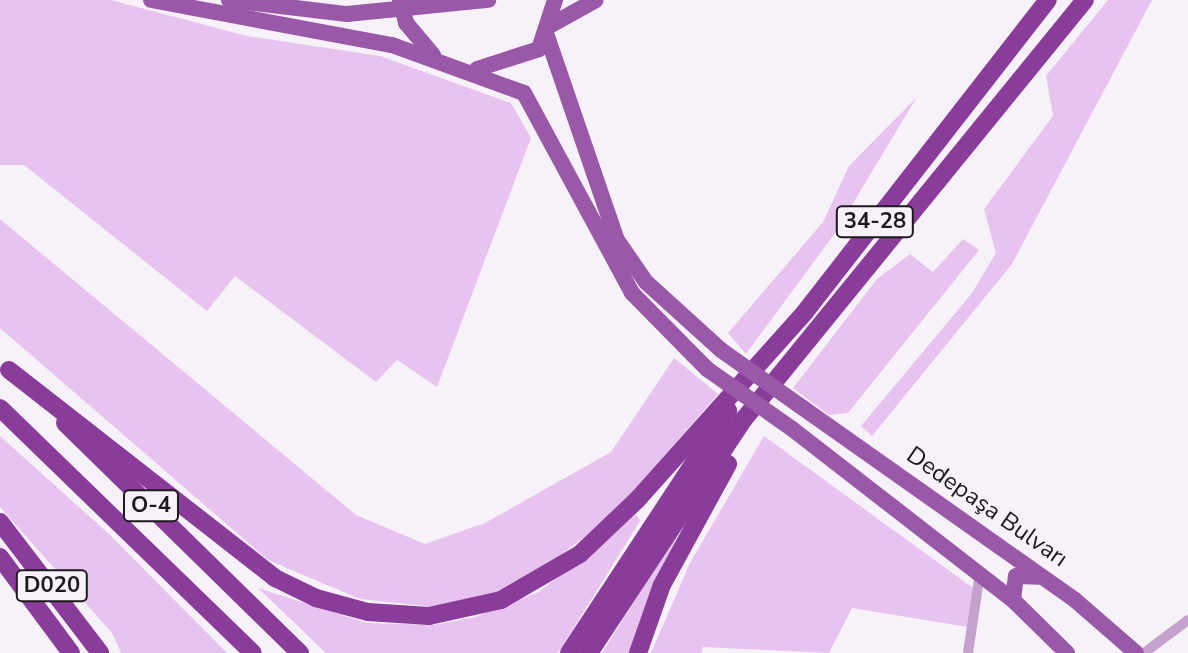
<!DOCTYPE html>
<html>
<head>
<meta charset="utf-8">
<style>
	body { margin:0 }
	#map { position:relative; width:1188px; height:653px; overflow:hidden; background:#f7f1f9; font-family:"Nunito Sans",sans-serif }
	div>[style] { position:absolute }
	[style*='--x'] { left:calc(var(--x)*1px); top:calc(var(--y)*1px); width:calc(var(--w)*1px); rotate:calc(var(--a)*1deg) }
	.green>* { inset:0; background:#e8c3f0 }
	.street>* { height:10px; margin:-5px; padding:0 5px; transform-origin:5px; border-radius:5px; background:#c5a1cd }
	.primary>* { height:16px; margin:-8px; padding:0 8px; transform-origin:8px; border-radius:8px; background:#9a59a8 }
	.highway>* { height:18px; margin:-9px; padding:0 9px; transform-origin:9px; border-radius:9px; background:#8a3c9a }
	.primary-bridge>* { height:16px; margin:-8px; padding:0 8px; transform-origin:8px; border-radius:8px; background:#9a59a8 }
	span { translate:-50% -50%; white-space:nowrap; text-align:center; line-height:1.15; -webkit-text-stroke:6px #f7f1f9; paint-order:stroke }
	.shield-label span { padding:2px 6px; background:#f7f1f9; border:2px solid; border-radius:6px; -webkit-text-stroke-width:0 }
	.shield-label { font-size:22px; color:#1c1a1c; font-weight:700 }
	.street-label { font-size:24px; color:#1c1a1c }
</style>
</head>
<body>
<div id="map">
	<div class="green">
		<i style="clip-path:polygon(0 0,111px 0,247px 36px,380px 56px,511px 103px,531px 138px,437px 387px,397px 360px,376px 382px,235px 276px,207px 311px,24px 165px,0 165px)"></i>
		<i style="clip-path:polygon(1108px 0,1152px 0,1012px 264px,872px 436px,861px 426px,972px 293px,996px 253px,984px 209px,1053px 116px,1046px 76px)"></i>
		<i style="clip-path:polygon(917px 97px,835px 233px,746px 354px,728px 333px,823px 222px,849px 166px)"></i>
		<i style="clip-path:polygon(0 219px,356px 515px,425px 544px,485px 523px,611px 452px,674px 358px,718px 394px,614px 514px,526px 582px,473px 602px,434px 607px,360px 599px,268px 560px,0 328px)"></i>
		<i style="clip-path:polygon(963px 239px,979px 250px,848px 413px,829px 415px,793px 388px,877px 279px,910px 254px,933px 272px)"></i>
		<i style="clip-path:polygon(0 436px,110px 535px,227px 653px,121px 653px,112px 633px,0 507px)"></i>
		<i style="clip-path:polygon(764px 436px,973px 588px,968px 627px,852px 608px,829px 653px,703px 647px,701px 653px,651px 653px,690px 563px)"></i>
		<i style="clip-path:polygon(636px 514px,640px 521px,558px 653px,326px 653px,258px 588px,367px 623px,434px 625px,475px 617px,539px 592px)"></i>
		<i style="clip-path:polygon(680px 528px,630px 653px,602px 653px)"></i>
	</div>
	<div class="street">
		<i style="--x:968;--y:653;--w:81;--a:-81.5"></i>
		<i style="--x:1144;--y:653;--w:55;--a:-36.9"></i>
	</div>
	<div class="primary">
		<i style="--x:151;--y:0;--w:245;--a:10.6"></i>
		<i style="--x:392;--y:45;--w:140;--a:20"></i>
		<i style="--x:524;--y:93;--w:227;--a:61.6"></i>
		<i style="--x:632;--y:293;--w:107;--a:45.4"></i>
		<i style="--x:229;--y:0;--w:119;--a:6.8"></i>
		<i style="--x:400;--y:0;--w:24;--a:75"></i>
		<i style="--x:406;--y:23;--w:42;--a:49.8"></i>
		<i style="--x:551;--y:25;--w:51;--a:-29.1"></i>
		<i style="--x:547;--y:36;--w:216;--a:71.1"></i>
		<i style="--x:617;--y:240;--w:51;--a:55.4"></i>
		<i style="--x:646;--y:282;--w:101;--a:42.2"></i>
		<i style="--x:477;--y:69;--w:65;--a:-17.9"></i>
		<i style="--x:539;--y:49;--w:52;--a:-71.9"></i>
		<i style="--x:803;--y:408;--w:333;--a:35.2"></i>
		<i style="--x:1075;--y:600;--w:81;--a:41"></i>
		<i style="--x:791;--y:428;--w:281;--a:37.8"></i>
		<i style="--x:1013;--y:600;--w:76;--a:44.5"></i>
		<i style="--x:1013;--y:600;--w:24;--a:-83"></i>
		<i style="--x:1016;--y:576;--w:24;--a:2"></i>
	</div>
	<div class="highway">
		<i style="--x:9;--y:370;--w:338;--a:38"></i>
		<i style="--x:275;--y:578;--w:46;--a:26"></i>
		<i style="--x:316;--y:598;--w:54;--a:15.1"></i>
		<i style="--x:368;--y:612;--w:61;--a:3.8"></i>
		<i style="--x:429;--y:616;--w:74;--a:-12.5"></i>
		<i style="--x:501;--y:600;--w:91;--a:-30.2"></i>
		<i style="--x:580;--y:554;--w:79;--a:-43.5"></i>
		<i style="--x:637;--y:500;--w:252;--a:-48.2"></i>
		<i style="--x:805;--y:312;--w:395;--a:-52.1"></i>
		<i style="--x:0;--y:408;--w:352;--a:44.1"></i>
		<i style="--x:65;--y:423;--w:329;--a:44.4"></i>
		<i style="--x:0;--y:522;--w:165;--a:52.6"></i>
		<i style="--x:0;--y:557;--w:119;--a:53.5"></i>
		<i style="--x:569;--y:653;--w:290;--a:-56.7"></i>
		<i style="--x:589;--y:653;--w:281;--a:-56.5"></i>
		<i style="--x:744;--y:419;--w:540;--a:-50.86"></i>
		<i style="--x:638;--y:653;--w:72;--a:-70.6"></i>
		<i style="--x:662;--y:585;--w:138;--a:-61.4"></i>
	</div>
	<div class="primary-bridge">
		<i style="--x:347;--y:14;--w:142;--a:-5.7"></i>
		<i style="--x:721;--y:350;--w:100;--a:35.3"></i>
		<i style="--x:707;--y:369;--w:103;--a:35.1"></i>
	</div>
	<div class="shield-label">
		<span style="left:875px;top:222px">34-28</span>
		<span style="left:151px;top:506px">O-4</span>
		<span style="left:52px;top:586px">D020</span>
	</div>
	<div class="street-label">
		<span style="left:987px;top:507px;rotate:35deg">Dedepaşa Bulvarı</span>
	</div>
</div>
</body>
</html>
